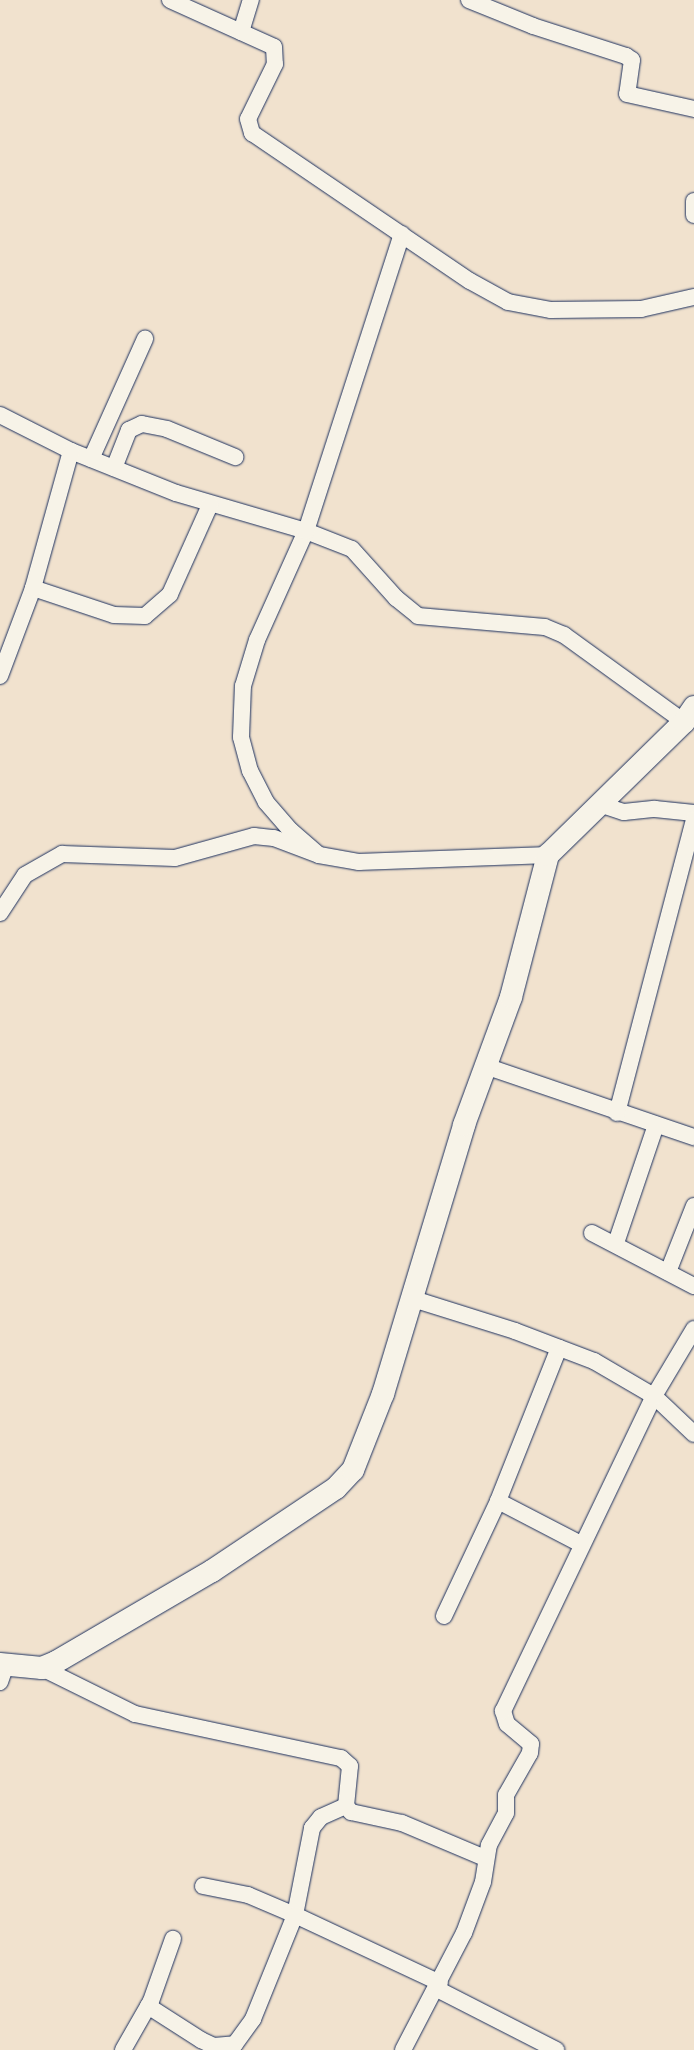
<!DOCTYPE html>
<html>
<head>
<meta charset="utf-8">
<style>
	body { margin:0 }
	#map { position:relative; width:694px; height:2050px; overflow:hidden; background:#f1e2ce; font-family:"Architects Daughter",sans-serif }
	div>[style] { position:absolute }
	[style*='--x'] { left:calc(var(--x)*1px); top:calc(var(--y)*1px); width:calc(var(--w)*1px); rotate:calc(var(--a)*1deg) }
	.roads { filter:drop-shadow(0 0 1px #1b2f5e) drop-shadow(0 0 1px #1b2f5e) }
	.street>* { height:16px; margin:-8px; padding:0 8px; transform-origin:8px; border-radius:8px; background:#f7f3e8 }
	.secondary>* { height:22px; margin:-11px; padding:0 11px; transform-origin:11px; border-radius:11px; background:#f7f3e8 }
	span { translate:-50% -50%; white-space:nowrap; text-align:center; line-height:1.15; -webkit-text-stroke:3.5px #f7f3e8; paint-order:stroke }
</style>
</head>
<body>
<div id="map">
	<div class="roads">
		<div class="street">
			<i style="--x:170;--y:0;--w:114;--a:24.3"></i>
			<i style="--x:274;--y:47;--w:17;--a:87"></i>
			<i style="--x:275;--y:64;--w:61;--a:116.1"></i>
			<i style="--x:248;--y:119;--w:15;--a:74"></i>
			<i style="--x:252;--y:133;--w:263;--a:34.2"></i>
			<i style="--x:470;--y:281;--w:43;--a:28.9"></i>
			<i style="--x:508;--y:302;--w:44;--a:10.5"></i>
			<i style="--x:551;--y:310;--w:90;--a:-0.6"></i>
			<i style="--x:641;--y:309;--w:54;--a:-12.8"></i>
			<i style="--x:469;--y:0;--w:69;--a:22.1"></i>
			<i style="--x:533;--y:26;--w:98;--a:17.9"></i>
			<i style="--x:626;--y:56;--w:7;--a:34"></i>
			<i style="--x:632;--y:60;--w:34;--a:98"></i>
			<i style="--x:627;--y:94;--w:69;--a:12.6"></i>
			<i style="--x:241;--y:32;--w:34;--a:-73"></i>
			<i style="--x:694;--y:201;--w:14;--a:90"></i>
			<i style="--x:0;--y:415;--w:80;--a:26.9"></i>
			<i style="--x:71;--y:451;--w:113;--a:21.8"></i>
			<i style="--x:176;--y:493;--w:135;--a:16.3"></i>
			<i style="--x:306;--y:531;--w:49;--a:21.4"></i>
			<i style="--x:352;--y:549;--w:66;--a:48.1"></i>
			<i style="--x:396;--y:598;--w:28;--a:39"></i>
			<i style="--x:418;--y:616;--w:127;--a:5"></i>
			<i style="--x:545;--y:627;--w:21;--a:23"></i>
			<i style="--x:564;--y:635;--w:148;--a:35.9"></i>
			<i style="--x:91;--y:459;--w:132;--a:-65.8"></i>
			<i style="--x:114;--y:468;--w:41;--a:-68.5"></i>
			<i style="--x:129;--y:430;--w:14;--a:-25"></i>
			<i style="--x:142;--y:424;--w:25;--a:11"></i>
			<i style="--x:167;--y:429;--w:74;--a:22.4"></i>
			<i style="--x:33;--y:588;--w:85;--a:18.4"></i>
			<i style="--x:114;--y:615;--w:31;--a:2"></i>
			<i style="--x:145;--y:616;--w:33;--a:-41"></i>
			<i style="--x:170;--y:594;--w:98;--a:-65.8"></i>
			<i style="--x:0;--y:676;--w:94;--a:-69.4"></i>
			<i style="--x:33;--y:588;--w:142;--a:-74.5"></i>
			<i style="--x:599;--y:804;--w:26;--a:18"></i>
			<i style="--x:624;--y:812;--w:31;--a:-6"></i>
			<i style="--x:655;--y:809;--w:39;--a:6"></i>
			<i style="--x:319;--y:855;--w:37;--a:-139"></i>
			<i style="--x:291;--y:831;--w:38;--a:-131"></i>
			<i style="--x:266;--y:802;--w:35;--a:-117"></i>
			<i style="--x:250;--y:771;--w:35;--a:-105"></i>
			<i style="--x:241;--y:737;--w:51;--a:-87.8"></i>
			<i style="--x:243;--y:686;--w:48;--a:-73.1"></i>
			<i style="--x:257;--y:640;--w:120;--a:-65.8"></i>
			<i style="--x:306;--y:531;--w:312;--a:-72.1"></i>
			<i style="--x:0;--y:913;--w:45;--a:-56.7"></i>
			<i style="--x:25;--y:875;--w:43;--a:-29.6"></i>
			<i style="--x:62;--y:854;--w:113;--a:2"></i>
			<i style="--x:175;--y:858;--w:82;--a:-15.6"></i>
			<i style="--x:254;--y:836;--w:20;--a:6"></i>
			<i style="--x:274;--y:838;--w:48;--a:20.7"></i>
			<i style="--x:319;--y:855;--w:41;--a:9.9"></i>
			<i style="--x:359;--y:862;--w:189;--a:-2.1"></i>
			<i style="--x:488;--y:1067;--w:218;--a:18.8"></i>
			<i style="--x:617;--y:1113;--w:303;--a:-75.3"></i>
			<i style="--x:592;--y:1233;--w:115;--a:27.5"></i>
			<i style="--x:616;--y:1243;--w:125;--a:-71.3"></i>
			<i style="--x:668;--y:1272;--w:71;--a:-68.5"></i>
			<i style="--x:410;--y:1298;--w:110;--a:17.4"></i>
			<i style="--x:515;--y:1331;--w:85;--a:20.8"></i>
			<i style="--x:594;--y:1361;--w:69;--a:30.3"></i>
			<i style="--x:654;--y:1396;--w:55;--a:43.5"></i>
			<i style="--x:498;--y:1501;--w:93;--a:27.4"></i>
			<i style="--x:444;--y:1616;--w:127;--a:-64.8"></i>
			<i style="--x:498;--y:1501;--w:165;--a:-68.3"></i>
			<i style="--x:42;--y:1668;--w:104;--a:26.3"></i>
			<i style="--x:135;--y:1714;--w:211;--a:12.1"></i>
			<i style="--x:341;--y:1758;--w:12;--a:42"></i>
			<i style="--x:350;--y:1766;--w:40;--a:95.7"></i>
			<i style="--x:346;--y:1806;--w:8;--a:50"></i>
			<i style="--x:351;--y:1812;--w:52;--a:12.2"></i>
			<i style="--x:402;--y:1823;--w:90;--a:22.9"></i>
			<i style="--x:0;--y:1682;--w:18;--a:-71"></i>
			<i style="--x:203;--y:1886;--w:46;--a:11.3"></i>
			<i style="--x:248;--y:1895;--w:51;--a:23.1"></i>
			<i style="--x:295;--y:1915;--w:89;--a:-78.9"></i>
			<i style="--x:312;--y:1828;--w:14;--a:-51"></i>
			<i style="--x:321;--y:1817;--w:27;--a:-24"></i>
			<i style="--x:437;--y:1989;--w:134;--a:27.1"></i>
			<i style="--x:148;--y:2006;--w:63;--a:32.7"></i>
			<i style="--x:201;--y:2040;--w:14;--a:25"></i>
			<i style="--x:214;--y:2046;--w:21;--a:-5"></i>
			<i style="--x:235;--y:2044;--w:31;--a:-54"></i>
			<i style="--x:253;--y:2019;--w:112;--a:-68"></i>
			<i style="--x:295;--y:1915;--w:160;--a:25.1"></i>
			<i style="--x:123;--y:2050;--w:56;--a:-60.3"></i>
			<i style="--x:151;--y:2001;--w:66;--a:-70.5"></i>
			<i style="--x:403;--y:2050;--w:132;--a:-62.5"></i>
			<i style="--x:464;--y:1933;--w:54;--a:-69.6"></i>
			<i style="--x:483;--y:1882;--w:37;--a:-81"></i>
			<i style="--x:489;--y:1845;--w:36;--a:-62"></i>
			<i style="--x:506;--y:1813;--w:18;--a:-90"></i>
			<i style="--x:506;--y:1795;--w:48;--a:-60.3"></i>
			<i style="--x:530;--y:1753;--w:9;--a:-84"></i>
			<i style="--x:531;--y:1744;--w:31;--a:-140"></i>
			<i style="--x:507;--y:1724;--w:14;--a:-107"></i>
			<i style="--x:503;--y:1711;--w:349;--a:-64.4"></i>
			<i style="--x:654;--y:1396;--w:78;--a:-59.2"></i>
		</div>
		<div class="secondary">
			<i style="--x:0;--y:1664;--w:42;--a:5.4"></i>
			<i style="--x:42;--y:1668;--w:15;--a:-23"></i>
			<i style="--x:56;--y:1662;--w:181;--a:-30.3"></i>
			<i style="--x:212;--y:1571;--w:149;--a:-33.8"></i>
			<i style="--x:336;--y:1488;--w:25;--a:-47"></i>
			<i style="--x:353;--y:1470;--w:82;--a:-68.5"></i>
			<i style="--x:383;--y:1394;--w:281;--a:-73.2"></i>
			<i style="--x:464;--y:1125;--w:136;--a:-69.8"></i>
			<i style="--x:511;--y:997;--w:147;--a:-75.4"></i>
			<i style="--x:548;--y:855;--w:190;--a:-44.4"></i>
			<i style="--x:684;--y:722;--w:18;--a:-56"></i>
		</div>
	</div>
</div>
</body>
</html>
